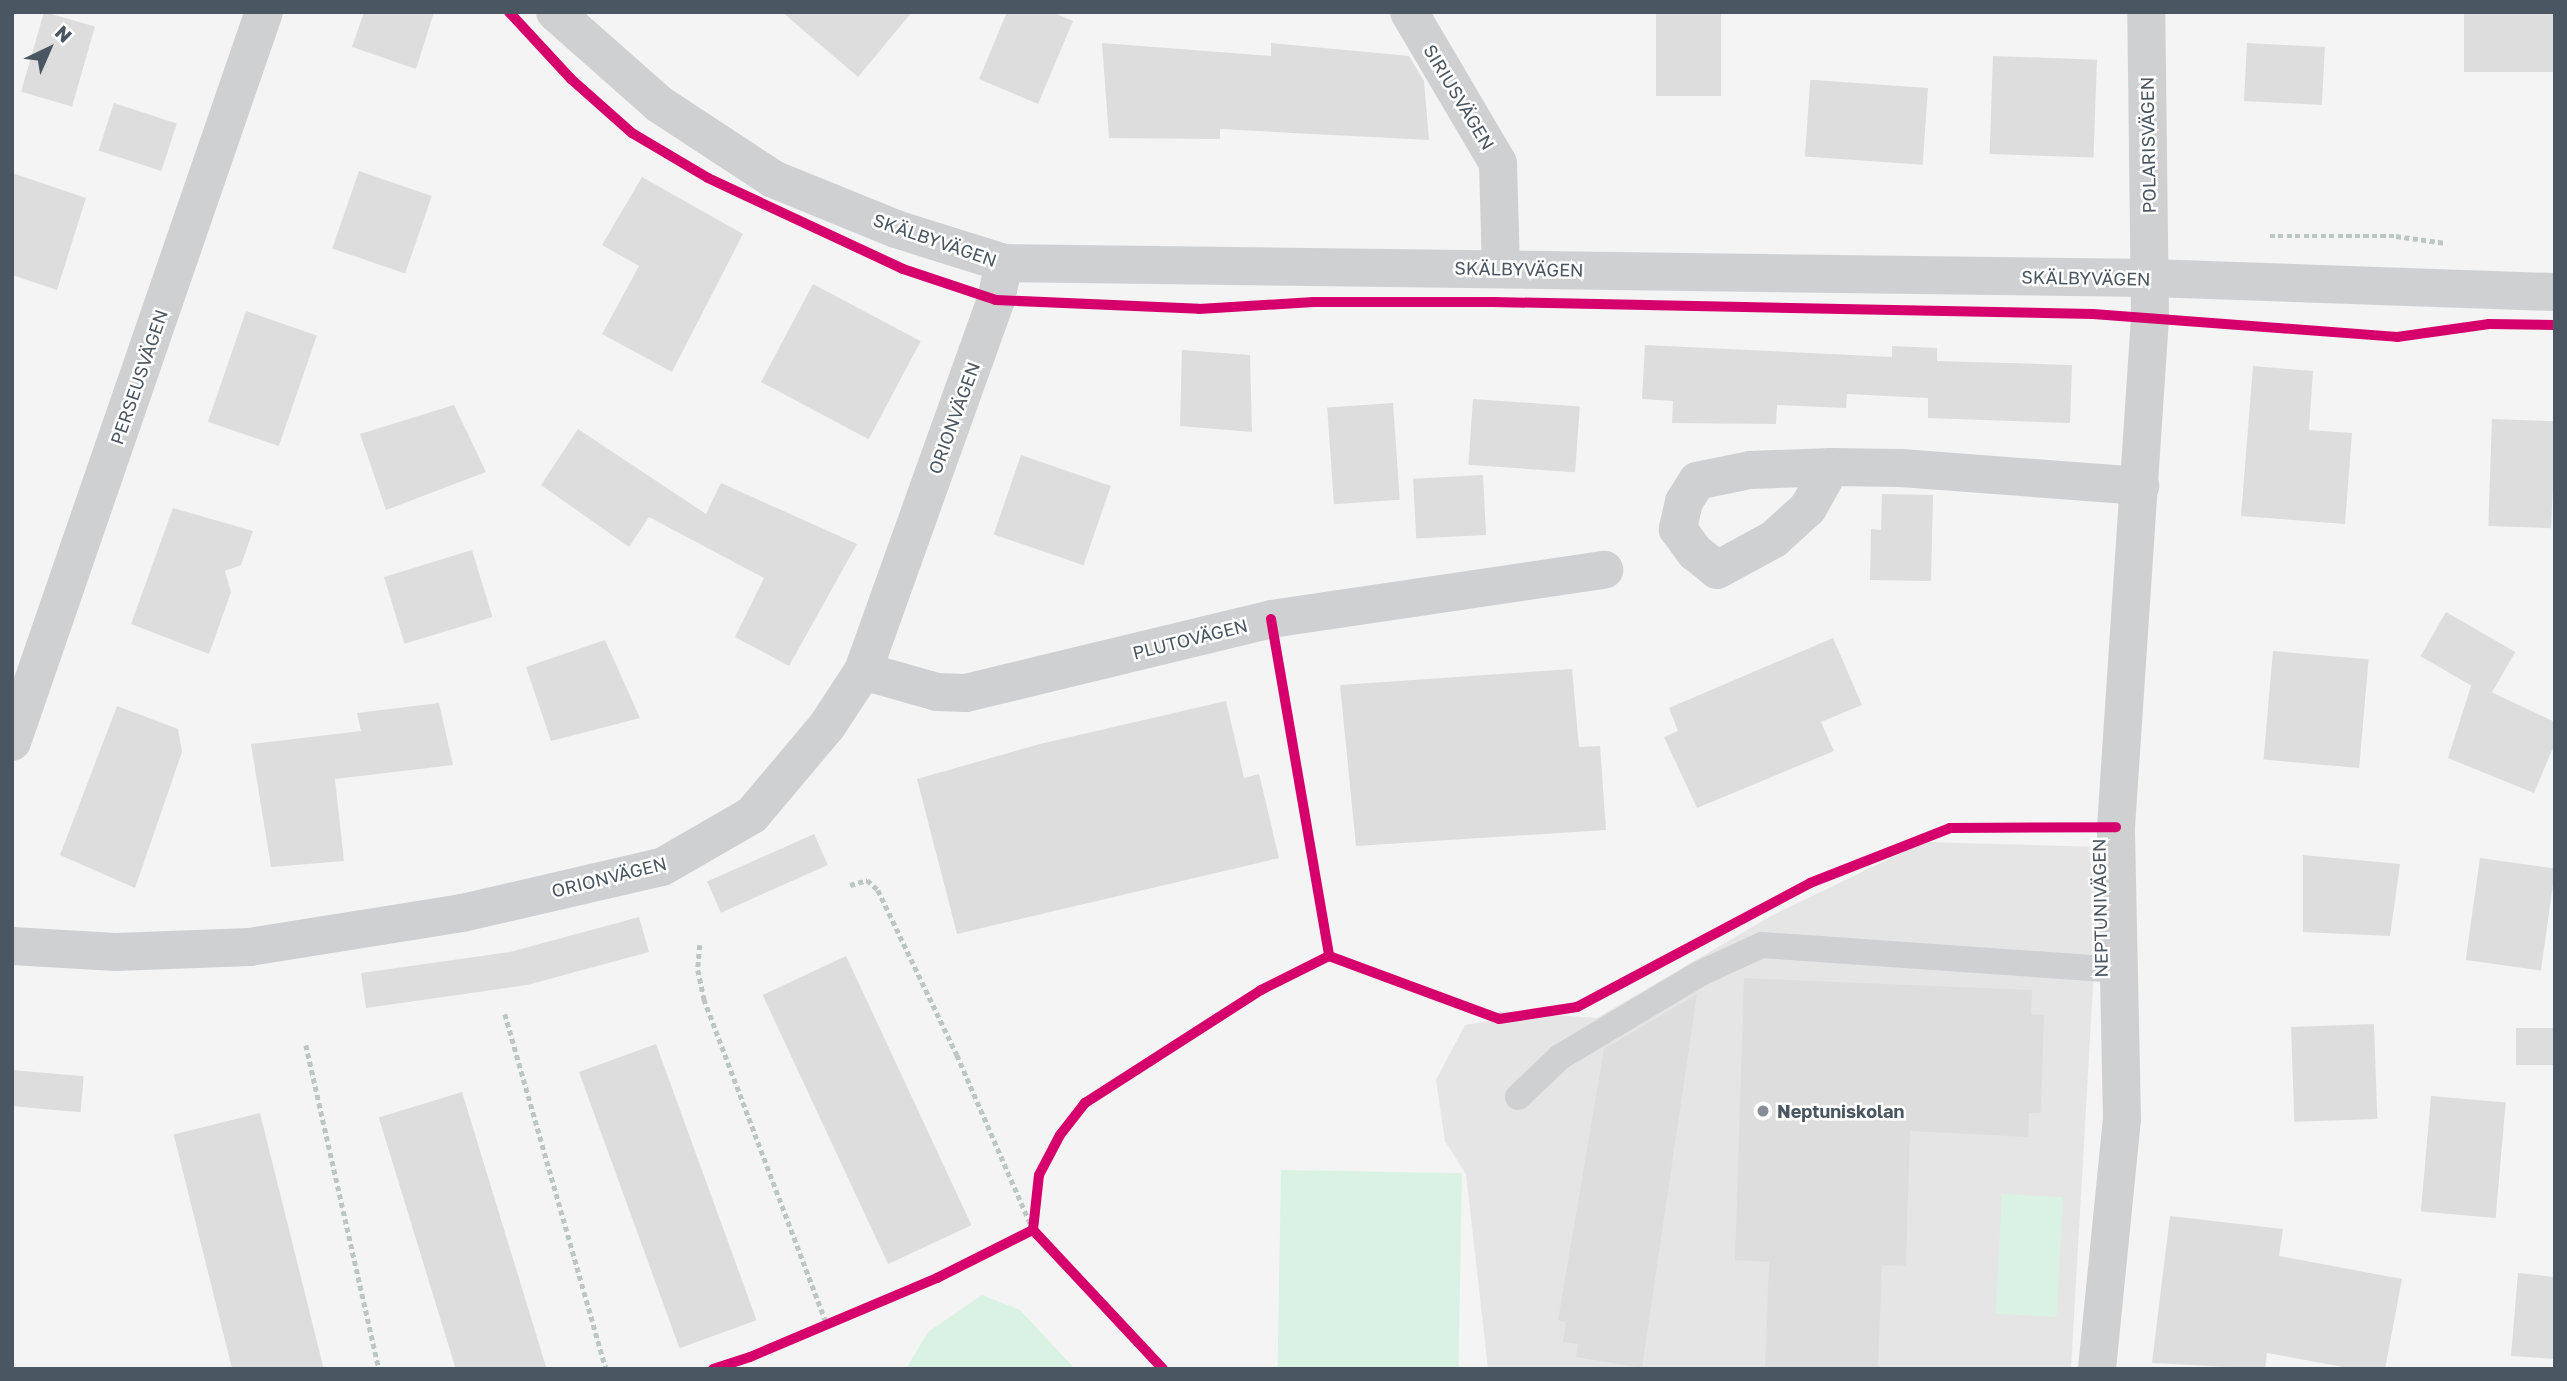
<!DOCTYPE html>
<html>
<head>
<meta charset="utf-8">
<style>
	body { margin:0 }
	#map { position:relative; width:2567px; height:1381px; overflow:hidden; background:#f4f4f4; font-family:"Golos Text",sans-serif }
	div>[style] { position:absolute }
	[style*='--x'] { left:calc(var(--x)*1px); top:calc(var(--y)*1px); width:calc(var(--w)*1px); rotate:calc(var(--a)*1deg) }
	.education>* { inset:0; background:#e6e5e6 }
	.green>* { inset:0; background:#d9f2e3; transform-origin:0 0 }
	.building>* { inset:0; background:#ddddde; transform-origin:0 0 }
	.path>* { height:4.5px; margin-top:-2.25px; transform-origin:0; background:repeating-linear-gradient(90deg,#bcc7c4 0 5px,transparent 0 8.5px) }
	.service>* { height:26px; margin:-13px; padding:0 13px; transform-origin:13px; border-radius:13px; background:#ced0d2 }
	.minor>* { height:38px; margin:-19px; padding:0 19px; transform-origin:19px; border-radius:19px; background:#ced0d2 }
	.tertiary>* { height:38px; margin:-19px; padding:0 19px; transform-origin:19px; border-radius:19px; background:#ced0d2 }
	.cycleway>* { height:10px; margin:-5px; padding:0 5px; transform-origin:5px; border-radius:5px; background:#d6006c }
	.dots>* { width:19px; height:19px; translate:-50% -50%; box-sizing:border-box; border:4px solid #fff; border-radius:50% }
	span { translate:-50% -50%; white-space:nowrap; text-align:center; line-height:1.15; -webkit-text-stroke:5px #fff; paint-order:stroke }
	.street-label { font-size:18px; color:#4a5661 }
	.poi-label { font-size:18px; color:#4a5661; font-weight:700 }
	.left { translate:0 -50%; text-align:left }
	.frame { position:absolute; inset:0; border:14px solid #4a5661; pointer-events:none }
	.north { position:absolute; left:14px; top:14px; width:70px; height:70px; -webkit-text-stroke:5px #fff; paint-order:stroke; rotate:44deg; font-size:19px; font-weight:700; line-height:28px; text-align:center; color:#4a5661 }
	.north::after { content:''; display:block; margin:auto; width:24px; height:32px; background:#4a5661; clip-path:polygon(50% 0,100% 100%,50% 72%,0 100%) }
</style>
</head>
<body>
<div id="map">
	<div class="education">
		<i style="clip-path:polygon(1924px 842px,2101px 847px,2071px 1369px,1488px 1369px,1466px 1174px,1445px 1141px,1436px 1080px,1465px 1025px,1499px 1019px,1499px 1011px,1597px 1018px,1771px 916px)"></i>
	</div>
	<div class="green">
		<i style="left:1281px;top:1170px;width:181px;height:199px;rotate:1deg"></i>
		<i style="left:2002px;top:1194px;width:61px;height:120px;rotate:3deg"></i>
		<i style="clip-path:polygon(982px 1295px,1020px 1310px,1075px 1369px,906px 1369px,928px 1332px)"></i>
	</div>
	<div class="building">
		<i style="left:44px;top:12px;width:53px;height:83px;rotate:16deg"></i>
		<i style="clip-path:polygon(364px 12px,434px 12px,416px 69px,352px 47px)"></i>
		<i style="clip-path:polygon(782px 12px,912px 12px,858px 77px)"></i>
		<i style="clip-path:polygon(1007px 12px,1052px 12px,1073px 21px,1038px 104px,979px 79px)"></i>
		<i style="left:1656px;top:12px;width:65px;height:84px"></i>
		<i style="left:2464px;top:12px;width:89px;height:60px"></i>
		<i style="clip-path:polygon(1102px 43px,1271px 56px,1271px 43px,1409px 56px,1424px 81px,1429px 140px,1220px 129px,1220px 139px,1109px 138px)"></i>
		<i style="left:2247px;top:43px;width:78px;height:58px;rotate:3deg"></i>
		<i style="left:1993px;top:56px;width:104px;height:98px;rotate:2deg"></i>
		<i style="left:1928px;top:88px;width:77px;height:118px;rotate:94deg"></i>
		<i style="left:114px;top:103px;width:66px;height:50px;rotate:18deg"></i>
		<i style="left:359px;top:171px;width:77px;height:82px;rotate:19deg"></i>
		<i style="clip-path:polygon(12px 173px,86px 198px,57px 290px,12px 275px)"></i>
		<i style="clip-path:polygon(642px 177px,743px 234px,672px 372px,602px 334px,639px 266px,602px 245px)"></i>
		<i style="left:813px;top:284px;width:122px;height:111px;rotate:28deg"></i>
		<i style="left:246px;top:311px;width:75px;height:117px;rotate:19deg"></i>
		<i style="clip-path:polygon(1645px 345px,1892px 357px,1892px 346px,1937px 348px,1937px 361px,2072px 365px,2070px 423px,1928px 418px,1928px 398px,1847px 394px,1846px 408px,1777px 405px,1776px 424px,1672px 423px,1673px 401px,1642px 399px)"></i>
		<i style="clip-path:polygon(1182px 350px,1250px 355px,1252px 432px,1180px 426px)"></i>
		<i style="clip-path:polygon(2253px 366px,2313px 371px,2309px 430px,2352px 433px,2345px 524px,2241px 516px)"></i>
		<i style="left:1473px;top:399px;width:107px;height:66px;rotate:4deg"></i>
		<i style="left:1393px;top:403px;width:97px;height:66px;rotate:86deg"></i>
		<i style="clip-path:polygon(454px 405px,486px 472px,386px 510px,360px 434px)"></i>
		<i style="left:2492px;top:419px;width:63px;height:107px;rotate:2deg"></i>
		<i style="clip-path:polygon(578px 429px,706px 514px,721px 483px,857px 544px,789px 666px,735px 637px,764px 578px,649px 517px,629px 547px,541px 485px)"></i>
		<i style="left:1021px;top:455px;width:95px;height:84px;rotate:19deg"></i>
		<i style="left:1483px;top:475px;width:60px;height:70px;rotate:87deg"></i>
		<i style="clip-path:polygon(1882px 494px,1933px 495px,1931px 581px,1870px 580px,1871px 529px,1881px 530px)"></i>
		<i style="clip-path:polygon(173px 508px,253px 531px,241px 565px,225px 571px,231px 592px,209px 654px,131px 624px)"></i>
		<i style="left:472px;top:550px;width:70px;height:92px;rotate:73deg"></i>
		<i style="left:2446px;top:612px;width:80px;height:51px;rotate:30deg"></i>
		<i style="clip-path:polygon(1833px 638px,1862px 705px,1821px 722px,1834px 751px,1697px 808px,1664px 737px,1678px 731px,1669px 708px)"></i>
		<i style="clip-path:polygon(605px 640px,640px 718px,551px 741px,526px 667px)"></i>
		<i style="left:2273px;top:651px;width:96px;height:109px;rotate:5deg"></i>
		<i style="clip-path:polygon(1572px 669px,1579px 747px,1600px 746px,1606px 830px,1356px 846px,1340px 685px)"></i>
		<i style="clip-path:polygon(2472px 683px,2555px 722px,2555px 743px,2534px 793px,2448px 758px)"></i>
		<i style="clip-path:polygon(1226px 701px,1244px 778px,1259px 774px,1279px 858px,957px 934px,917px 779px,1040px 744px)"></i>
		<i style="clip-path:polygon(439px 703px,453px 765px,335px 779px,344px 861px,271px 867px,251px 744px,361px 731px,357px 713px)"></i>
		<i style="clip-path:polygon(117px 706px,178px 729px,182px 752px,135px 888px,60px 855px)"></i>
		<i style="left:814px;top:834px;width:34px;height:117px;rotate:66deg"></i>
		<i style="clip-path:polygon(2303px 855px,2400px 864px,2390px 936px,2303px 932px)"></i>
		<i style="left:2480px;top:858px;width:76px;height:103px;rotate:8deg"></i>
		<i style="clip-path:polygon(639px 917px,649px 952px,527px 985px,366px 1008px,361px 973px,510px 952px)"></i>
		<i style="left:846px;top:956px;width:297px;height:92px;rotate:65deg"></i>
		<i style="clip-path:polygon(1744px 978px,2032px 990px,2031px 1014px,2044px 1015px,2041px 1113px,2029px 1113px,2028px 1137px,1910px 1131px,1906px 1266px,1882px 1265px,1878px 1369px,1765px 1369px,1769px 1262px,1735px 1260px)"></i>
		<i style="clip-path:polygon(1697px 994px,1642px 1368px,1576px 1357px,1578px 1344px,1563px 1342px,1566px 1322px,1558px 1320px,1604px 1049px)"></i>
		<i style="left:2374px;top:1024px;width:95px;height:83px;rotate:88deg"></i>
		<i style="left:2555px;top:1028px;width:37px;height:39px;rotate:90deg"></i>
		<i style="left:656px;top:1044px;width:294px;height:82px;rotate:70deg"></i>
		<i style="left:12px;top:1070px;width:72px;height:36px;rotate:5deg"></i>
		<i style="left:462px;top:1092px;width:290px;height:87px;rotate:73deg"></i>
		<i style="left:2431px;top:1096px;width:75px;height:116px;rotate:5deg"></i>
		<i style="left:260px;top:1113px;width:264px;height:89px;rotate:76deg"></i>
		<i style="clip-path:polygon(2170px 1216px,2283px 1229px,2279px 1256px,2402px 1279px,2385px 1369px,2354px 1369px,2267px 1353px,2265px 1369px,2152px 1363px)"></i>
		<i style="clip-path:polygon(2518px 1273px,2555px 1277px,2555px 1359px,2511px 1356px)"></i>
	</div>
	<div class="path">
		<i style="--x:2270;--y:236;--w:126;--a:0"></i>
		<i style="--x:2396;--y:236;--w:50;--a:8"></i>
		<i style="--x:850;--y:885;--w:18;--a:-16"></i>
		<i style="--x:867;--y:880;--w:15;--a:42"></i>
		<i style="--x:878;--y:890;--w:183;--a:64.4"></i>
		<i style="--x:957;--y:1055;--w:191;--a:66.5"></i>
		<i style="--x:700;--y:945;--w:25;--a:95"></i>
		<i style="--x:698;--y:970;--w:30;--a:78"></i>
		<i style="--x:704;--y:999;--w:348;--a:69.3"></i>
		<i style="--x:505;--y:1014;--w:369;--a:74.1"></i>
		<i style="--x:306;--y:1045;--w:332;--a:77.3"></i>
	</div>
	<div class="service">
		<i style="--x:1518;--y:1097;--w:58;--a:-43.6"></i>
		<i style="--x:1560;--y:1057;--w:164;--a:-30.8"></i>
		<i style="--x:1701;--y:973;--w:67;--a:-24.7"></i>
		<i style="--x:1762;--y:945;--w:358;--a:4"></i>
	</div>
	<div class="minor">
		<i style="--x:1409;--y:12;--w:175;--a:59.5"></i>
		<i style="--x:1498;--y:163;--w:106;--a:88.4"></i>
		<i style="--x:1831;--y:467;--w:81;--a:177.9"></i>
		<i style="--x:1750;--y:470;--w:54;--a:168.3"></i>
		<i style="--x:1697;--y:481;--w:25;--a:122"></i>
		<i style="--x:1684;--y:502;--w:28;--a:103"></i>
		<i style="--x:1678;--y:529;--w:29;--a:54"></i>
		<i style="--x:1695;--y:552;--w:28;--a:39"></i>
		<i style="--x:1717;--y:570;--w:65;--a:-28.5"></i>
		<i style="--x:1774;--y:539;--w:46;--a:-42.4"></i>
		<i style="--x:1808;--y:508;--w:47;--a:-60.7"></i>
		<i style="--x:1831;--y:467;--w:70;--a:0.8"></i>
		<i style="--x:1901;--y:468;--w:240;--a:4.3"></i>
		<i style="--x:863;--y:671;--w:77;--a:15.8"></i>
		<i style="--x:937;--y:692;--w:29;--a:2"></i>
		<i style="--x:966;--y:693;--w:314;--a:-13.6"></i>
		<i style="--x:1271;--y:619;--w:337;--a:-8.4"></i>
		<i style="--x:12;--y:742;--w:772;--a:-70.96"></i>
		<i style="--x:12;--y:946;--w:104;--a:3.3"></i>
		<i style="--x:116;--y:952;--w:134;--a:-2.1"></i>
		<i style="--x:250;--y:947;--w:215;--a:-9.1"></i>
		<i style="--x:462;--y:913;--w:205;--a:-13"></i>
		<i style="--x:662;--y:867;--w:104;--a:-30"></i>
		<i style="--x:752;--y:815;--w:116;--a:-49.9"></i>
		<i style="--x:827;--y:726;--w:66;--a:-56.8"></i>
		<i style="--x:863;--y:671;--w:394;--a:-70.3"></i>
		<i style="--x:996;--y:300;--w:38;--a:-78"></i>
		<i style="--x:2097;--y:1369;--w:251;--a:-84.3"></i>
		<i style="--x:2122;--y:1119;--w:292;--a:-91.2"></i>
		<i style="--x:2116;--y:827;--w:510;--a:-86.18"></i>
		<i style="--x:2150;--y:318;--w:306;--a:-90.7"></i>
	</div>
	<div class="tertiary">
		<i style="--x:555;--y:12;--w:139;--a:41.5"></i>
		<i style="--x:659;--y:104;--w:136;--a:33.3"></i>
		<i style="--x:773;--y:179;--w:133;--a:22.1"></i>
		<i style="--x:896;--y:229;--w:113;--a:17.5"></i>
		<i style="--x:1004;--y:263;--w:1147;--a:0.75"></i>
		<i style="--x:2151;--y:278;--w:404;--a:2"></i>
	</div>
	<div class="cycleway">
		<i style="--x:509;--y:12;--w:91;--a:47.2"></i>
		<i style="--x:571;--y:79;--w:81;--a:41.5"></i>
		<i style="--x:632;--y:133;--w:88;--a:30.6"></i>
		<i style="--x:708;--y:178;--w:215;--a:25"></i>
		<i style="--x:903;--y:269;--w:98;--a:18.4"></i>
		<i style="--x:996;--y:300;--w:203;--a:2.5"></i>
		<i style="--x:1199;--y:309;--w:115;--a:-3.5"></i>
		<i style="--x:1314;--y:302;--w:179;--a:0"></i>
		<i style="--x:1493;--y:302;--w:600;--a:1.15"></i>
		<i style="--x:2093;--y:314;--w:305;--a:4.3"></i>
		<i style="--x:2397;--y:337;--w:93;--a:-8"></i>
		<i style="--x:2489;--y:324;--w:66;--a:0.9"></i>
		<i style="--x:1271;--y:619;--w:342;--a:80.2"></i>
		<i style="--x:1033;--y:1230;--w:190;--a:46.9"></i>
		<i style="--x:713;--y:1369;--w:39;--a:-18"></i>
		<i style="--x:750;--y:1357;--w:203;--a:-22.9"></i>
		<i style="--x:937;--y:1278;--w:107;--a:-26.6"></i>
		<i style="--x:1033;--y:1230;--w:55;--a:-83.8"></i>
		<i style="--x:1039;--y:1175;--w:45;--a:-62.3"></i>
		<i style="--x:1060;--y:1135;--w:41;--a:-52"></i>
		<i style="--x:1085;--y:1103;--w:209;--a:-32.7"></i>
		<i style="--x:1261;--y:990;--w:76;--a:-26.6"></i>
		<i style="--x:1329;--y:956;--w:181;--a:20.3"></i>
		<i style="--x:1499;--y:1019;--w:79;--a:-8.7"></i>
		<i style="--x:1577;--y:1007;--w:264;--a:-28"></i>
		<i style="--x:1810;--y:883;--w:150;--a:-21.4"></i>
		<i style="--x:1950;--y:828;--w:166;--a:-0.3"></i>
	</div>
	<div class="dots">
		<i style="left:1763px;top:1111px;background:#868d94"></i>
	</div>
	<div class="street-label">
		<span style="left:1459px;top:97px;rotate:59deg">SIRIUSVÄGEN</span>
		<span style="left:2148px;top:145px;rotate:-91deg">POLARISVÄGEN</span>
		<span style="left:935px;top:240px;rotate:19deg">SKÄLBYVÄGEN</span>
		<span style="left:1519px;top:269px;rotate:1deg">SKÄLBYVÄGEN</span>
		<span style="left:2086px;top:278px;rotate:1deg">SKÄLBYVÄGEN</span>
		<span style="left:139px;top:377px;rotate:-71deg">PERSEUSVÄGEN</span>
		<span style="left:954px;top:418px;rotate:-70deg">ORIONVÄGEN</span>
		<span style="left:1190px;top:639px;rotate:-14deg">PLUTOVÄGEN</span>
		<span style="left:609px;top:877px;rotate:-14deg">ORIONVÄGEN</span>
		<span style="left:2100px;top:908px;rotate:-91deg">NEPTUNIVÄGEN</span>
	</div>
	<div class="poi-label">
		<span class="left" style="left:1777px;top:1111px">Neptuniskolan</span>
	</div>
	<div class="frame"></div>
	<div class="north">N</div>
</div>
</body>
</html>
